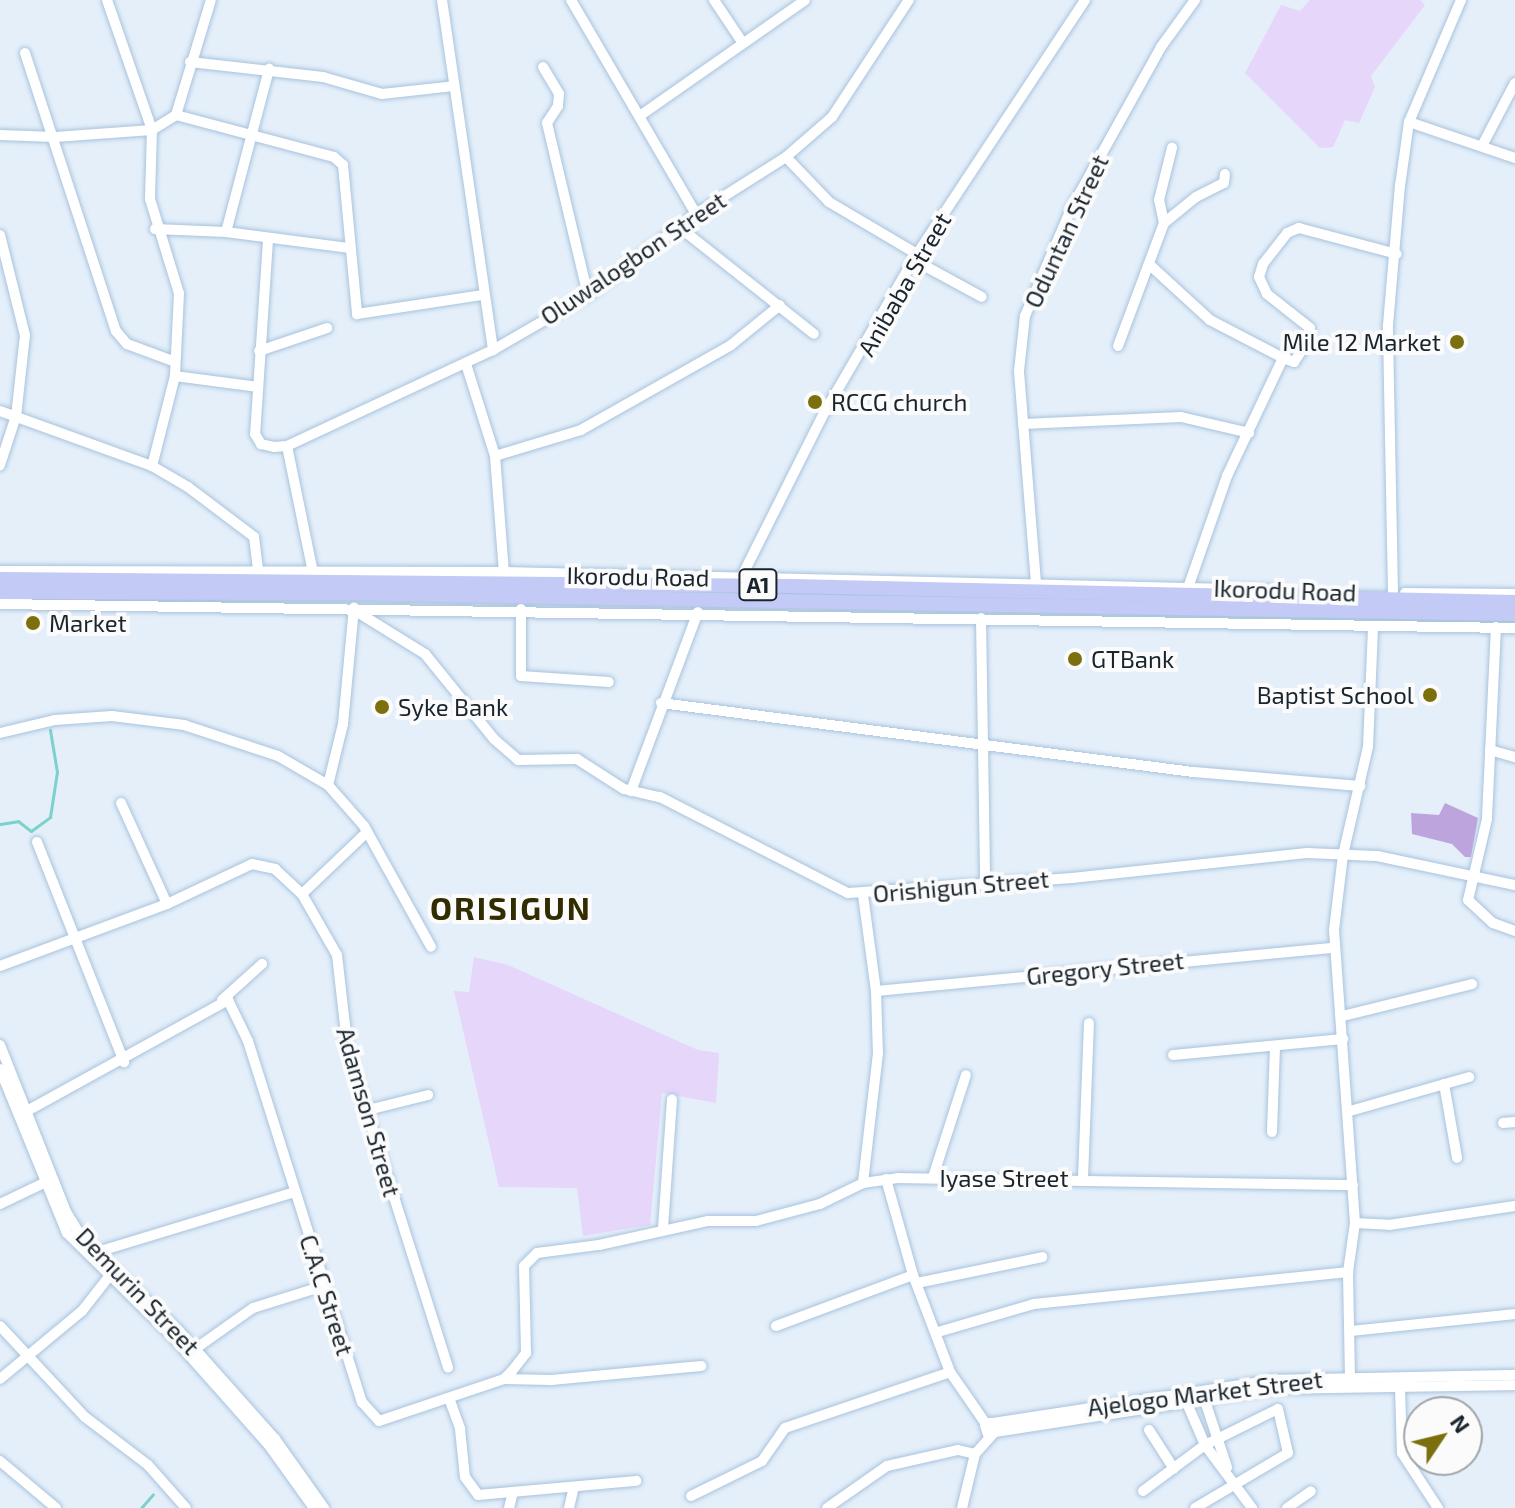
<!DOCTYPE html>
<html>
<head>
<meta charset="utf-8">
<style>
	body { margin:0 }
	#map { position:relative; width:1515px; height:1508px; overflow:hidden; background:#e4effa; font-family:"Exo 2",sans-serif }
	div>[style] { position:absolute }
	[style*='--x'] { left:calc(var(--x)*1px); top:calc(var(--y)*1px); width:calc(var(--w)*1px); rotate:calc(var(--a)*1deg) }
	.green>* { inset:0; background:#e6d6fa }
	.forest>* { inset:0; background:#bea4dd }
	.stream>* { height:3px; margin:-1.5px; padding:0 1.5px; transform-origin:1.5px; border-radius:1.5px; background:#7cd2ca }
	.roads { filter:drop-shadow(0 0 2px #a8c3dd) drop-shadow(0 0 2px #a8c3dd) }
	.minor>* { height:10px; margin:-5px; padding:0 5px; transform-origin:5px; border-radius:5px; background:#fff }
	.highway>* { height:14px; margin:-7px; padding:0 7px; transform-origin:7px; border-radius:7px; background:#c2caf5 }
	.dots>* { width:22px; height:22px; translate:-50% -50%; box-sizing:border-box; border:4px solid #fbfbfb; border-radius:50% }
	span { translate:-50% -50%; white-space:nowrap; text-align:center; line-height:1.15; -webkit-text-stroke:8px #fbfbfb; paint-order:stroke }
	.shield-label span { padding:2px 6px; background:#fbfbfb; border:2px solid; border-radius:6px; -webkit-text-stroke-width:0 }
	.shield-label { font-size:22px; color:#19242d; font-weight:700 }
	.street-label { font-size:24px; color:#19242d }
	.poi-label { font-size:24px; color:#19242d }
	.right { translate:-100% -50%; text-align:right }
	.left { translate:0 -50%; text-align:left }
	.district-label { font-size:32px; color:#322c01; font-weight:700; letter-spacing:2px }
	.north { position:absolute; left:1403px; top:1396px; width:80px; height:80px; box-sizing:border-box; background:#fbfbfb; border:2px solid #a1a5a9; border-radius:50%; rotate:55deg; font-size:22px; font-weight:700; line-height:32px; text-align:center; color:#19242d }
	.north::after { content:''; display:block; margin:auto; width:28px; height:36px; background:#7c6f0e; clip-path:polygon(50% 0,100% 100%,50% 72%,0 100%) }
</style>
</head>
<body>
<div id="map">
	<div class="green">
		<i style="clip-path:polygon(1310px 0,1420px 0,1425px 5px,1371px 76px,1375px 87px,1359px 123px,1345px 120px,1333px 147px,1320px 148px,1245px 73px,1281px 5px,1300px 11px)"></i>
		<i style="clip-path:polygon(474px 957px,508px 965px,698px 1050px,719px 1053px,716px 1103px,662px 1093px,650px 1225px,583px 1236px,577px 1188px,499px 1187px,454px 991px,469px 992px)"></i>
	</div>
	<div class="forest">
		<i style="clip-path:polygon(1445px 803px,1478px 818px,1471px 857px,1465px 857px,1452px 844px,1412px 834px,1411px 813px,1439px 815px)"></i>
	</div>
	<div class="stream">
		<i style="--x:0;--y:824;--w:18;--a:-9"></i>
		<i style="--x:18;--y:821;--w:16;--a:38"></i>
		<i style="--x:31;--y:831;--w:24;--a:-36"></i>
		<i style="--x:50;--y:817;--w:46;--a:-81.2"></i>
		<i style="--x:57;--y:772;--w:43;--a:-99.5"></i>
		<i style="--x:141;--y:1508;--w:18;--a:-49"></i>
	</div>
	<div class="roads">
		<div class="minor">
			<i style="--x:107;--y:0;--w:138;--a:70.9"></i>
			<i style="--x:152;--y:130;--w:69;--a:91.7"></i>
			<i style="--x:150;--y:199;--w:98;--a:72.9"></i>
			<i style="--x:179;--y:293;--w:83;--a:92.8"></i>
			<i style="--x:175;--y:376;--w:93;--a:104.3"></i>
			<i style="--x:442;--y:0;--w:354;--a:81.7"></i>
			<i style="--x:571;--y:0;--w:248;--a:59.7"></i>
			<i style="--x:714;--y:0;--w:50;--a:56.3"></i>
			<i style="--x:25;--y:53;--w:293;--a:71.9"></i>
			<i style="--x:116;--y:331;--w:17;--a:50"></i>
			<i style="--x:127;--y:344;--w:49;--a:20.3"></i>
			<i style="--x:190;--y:62;--w:134;--a:6.4"></i>
			<i style="--x:323;--y:77;--w:61;--a:16.1"></i>
			<i style="--x:382;--y:94;--w:72;--a:-6.3"></i>
			<i style="--x:543;--y:67;--w:31;--a:59"></i>
			<i style="--x:559;--y:94;--w:12;--a:95"></i>
			<i style="--x:558;--y:106;--w:20;--a:123"></i>
			<i style="--x:547;--y:123;--w:177;--a:76.6"></i>
			<i style="--x:176;--y:115;--w:163;--a:14.9"></i>
			<i style="--x:334;--y:157;--w:12;--a:42"></i>
			<i style="--x:343;--y:165;--w:150;--a:84.6"></i>
			<i style="--x:357;--y:314;--w:126;--a:-8.6"></i>
			<i style="--x:641;--y:115;--w:200;--a:-35"></i>
			<i style="--x:1409;--y:122;--w:112;--a:18.8"></i>
			<i style="--x:0;--y:135;--w:55;--a:2.1"></i>
			<i style="--x:55;--y:137;--w:97;--a:-4.1"></i>
			<i style="--x:152;--y:130;--w:28;--a:-32"></i>
			<i style="--x:176;--y:115;--w:120;--a:-73.1"></i>
			<i style="--x:1483;--y:144;--w:69;--a:-62.3"></i>
			<i style="--x:786;--y:157;--w:62;--a:46.3"></i>
			<i style="--x:829;--y:202;--w:102;--a:30.6"></i>
			<i style="--x:1164;--y:223;--w:41;--a:-39.1"></i>
			<i style="--x:1196;--y:197;--w:31;--a:-27"></i>
			<i style="--x:1224;--y:183;--w:9;--a:-84"></i>
			<i style="--x:679;--y:227;--w:172;--a:38.4"></i>
			<i style="--x:155;--y:229;--w:71;--a:2.4"></i>
			<i style="--x:226;--y:232;--w:125;--a:7.4"></i>
			<i style="--x:226;--y:232;--w:169;--a:-75.2"></i>
			<i style="--x:0;--y:235;--w:103;--a:76"></i>
			<i style="--x:25;--y:335;--w:81;--a:96.3"></i>
			<i style="--x:16;--y:416;--w:52;--a:108.1"></i>
			<i style="--x:268;--y:240;--w:194;--a:93.8"></i>
			<i style="--x:255;--y:434;--w:12;--a:59"></i>
			<i style="--x:261;--y:444;--w:13;--a:13"></i>
			<i style="--x:274;--y:447;--w:13;--a:-4"></i>
			<i style="--x:287;--y:446;--w:227;--a:-25"></i>
			<i style="--x:493;--y:350;--w:110;--a:-30.1"></i>
			<i style="--x:588;--y:295;--w:135;--a:-36.9"></i>
			<i style="--x:696;--y:214;--w:107;--a:-32.3"></i>
			<i style="--x:786;--y:157;--w:61;--a:-41"></i>
			<i style="--x:832;--y:117;--w:140;--a:-56.7"></i>
			<i style="--x:914;--y:260;--w:77;--a:28.6"></i>
			<i style="--x:1151;--y:266;--w:80;--a:42.5"></i>
			<i style="--x:1210;--y:320;--w:82;--a:27.5"></i>
			<i style="--x:1118;--y:346;--w:131;--a:-69.5"></i>
			<i style="--x:1164;--y:223;--w:24;--a:-102"></i>
			<i style="--x:1159;--y:200;--w:54;--a:-76"></i>
			<i style="--x:259;--y:351;--w:72;--a:-18.7"></i>
			<i style="--x:466;--y:364;--w:96;--a:72.5"></i>
			<i style="--x:495;--y:456;--w:116;--a:85.6"></i>
			<i style="--x:175;--y:376;--w:84;--a:7.5"></i>
			<i style="--x:0;--y:411;--w:162;--a:19.9"></i>
			<i style="--x:152;--y:466;--w:42;--a:30.3"></i>
			<i style="--x:188;--y:487;--w:83;--a:37.1"></i>
			<i style="--x:254;--y:537;--w:35;--a:83"></i>
			<i style="--x:1023;--y:424;--w:158;--a:-2.5"></i>
			<i style="--x:1181;--y:417;--w:70;--a:13.2"></i>
			<i style="--x:287;--y:446;--w:130;--a:78.4"></i>
			<i style="--x:495;--y:456;--w:90;--a:-16.8"></i>
			<i style="--x:581;--y:430;--w:172;--a:-29.5"></i>
			<i style="--x:731;--y:345;--w:63;--a:-39.2"></i>
			<i style="--x:0;--y:571;--w:504;--a:0.11"></i>
			<i style="--x:504;--y:572;--w:769;--a:1.34"></i>
			<i style="--x:741;--y:578;--w:185;--a:-63.3"></i>
			<i style="--x:824;--y:413;--w:184;--a:-59.7"></i>
			<i style="--x:917;--y:254;--w:305;--a:-56.5"></i>
			<i style="--x:1036;--y:583;--w:213;--a:-94.6"></i>
			<i style="--x:1019;--y:371;--w:55;--a:-83.8"></i>
			<i style="--x:1025;--y:316;--w:119;--a:-66.7"></i>
			<i style="--x:1072;--y:207;--w:183;--a:-60.9"></i>
			<i style="--x:1161;--y:47;--w:58;--a:-54.1"></i>
			<i style="--x:1188;--y:588;--w:119;--a:-70.8"></i>
			<i style="--x:1227;--y:476;--w:131;--a:-64.6"></i>
			<i style="--x:1283;--y:358;--w:12;--a:20"></i>
			<i style="--x:1294;--y:362;--w:25;--a:-56"></i>
			<i style="--x:1308;--y:341;--w:13;--a:-81"></i>
			<i style="--x:1310;--y:328;--w:55;--a:-141.7"></i>
			<i style="--x:1267;--y:294;--w:19;--a:-115"></i>
			<i style="--x:1259;--y:277;--w:14;--a:-73"></i>
			<i style="--x:1263;--y:264;--w:39;--a:-52"></i>
			<i style="--x:1287;--y:233;--w:13;--a:-23"></i>
			<i style="--x:1299;--y:228;--w:101;--a:14.9"></i>
			<i style="--x:1393;--y:593;--w:268;--a:-91.1"></i>
			<i style="--x:1388;--y:325;--w:140;--a:-85.1"></i>
			<i style="--x:1400;--y:186;--w:65;--a:-82"></i>
			<i style="--x:1409;--y:122;--w:133;--a:-66.9"></i>
			<i style="--x:1405;--y:593;--w:110;--a:0.5"></i>
			<i style="--x:0;--y:604;--w:1515;--a:0.91"></i>
			<i style="--x:521;--y:609;--w:67;--a:90"></i>
			<i style="--x:521;--y:676;--w:88;--a:3.9"></i>
			<i style="--x:354;--y:610;--w:84;--a:31.8"></i>
			<i style="--x:425;--y:654;--w:109;--a:50.9"></i>
			<i style="--x:494;--y:739;--w:32;--a:41"></i>
			<i style="--x:518;--y:760;--w:59;--a:-1"></i>
			<i style="--x:577;--y:759;--w:56;--a:32.6"></i>
			<i style="--x:624;--y:789;--w:37;--a:13"></i>
			<i style="--x:660;--y:797;--w:211;--a:27.1"></i>
			<i style="--x:848;--y:893;--w:225;--a:-3.8"></i>
			<i style="--x:1072;--y:878;--w:236;--a:-6.1"></i>
			<i style="--x:1307;--y:853;--w:70;--a:2.5"></i>
			<i style="--x:1377;--y:856;--w:141;--a:11.9"></i>
			<i style="--x:981;--y:618;--w:264;--a:89.1"></i>
			<i style="--x:1496;--y:627;--w:192;--a:92.7"></i>
			<i style="--x:1487;--y:819;--w:83;--a:103.2"></i>
			<i style="--x:1468;--y:900;--w:34;--a:43"></i>
			<i style="--x:1493;--y:923;--w:23;--a:20"></i>
			<i style="--x:661;--y:703;--w:536;--a:7.39"></i>
			<i style="--x:1193;--y:772;--w:168;--a:4.8"></i>
			<i style="--x:0;--y:733;--w:57;--a:-13.3"></i>
			<i style="--x:55;--y:720;--w:57;--a:-4"></i>
			<i style="--x:112;--y:716;--w:73;--a:7.1"></i>
			<i style="--x:184;--y:725;--w:99;--a:18.3"></i>
			<i style="--x:278;--y:756;--w:58;--a:30.1"></i>
			<i style="--x:328;--y:785;--w:55;--a:48.7"></i>
			<i style="--x:364;--y:826;--w:138;--a:61"></i>
			<i style="--x:1490;--y:750;--w:26;--a:16"></i>
			<i style="--x:328;--y:785;--w:63;--a:-76.2"></i>
			<i style="--x:343;--y:724;--w:117;--a:-84.6"></i>
			<i style="--x:631;--y:791;--w:191;--a:-69.5"></i>
			<i style="--x:121;--y:803;--w:111;--a:65.5"></i>
			<i style="--x:37;--y:842;--w:237;--a:68.4"></i>
			<i style="--x:302;--y:894;--w:90;--a:-43.6"></i>
			<i style="--x:863;--y:895;--w:97;--a:82.3"></i>
			<i style="--x:876;--y:991;--w:62;--a:88.2"></i>
			<i style="--x:878;--y:1053;--w:131;--a:96.6"></i>
			<i style="--x:0;--y:966;--w:178;--a:-20.4"></i>
			<i style="--x:167;--y:904;--w:94;--a:-25.2"></i>
			<i style="--x:252;--y:864;--w:24;--a:12"></i>
			<i style="--x:275;--y:869;--w:37;--a:43"></i>
			<i style="--x:302;--y:894;--w:70;--a:60.2"></i>
			<i style="--x:337;--y:955;--w:98;--a:83.5"></i>
			<i style="--x:348;--y:1052;--w:331;--a:72.4"></i>
			<i style="--x:876;--y:991;--w:460;--a:-5.4"></i>
			<i style="--x:222;--y:1000;--w:54;--a:-42"></i>
			<i style="--x:1343;--y:1016;--w:133;--a:-13.9"></i>
			<i style="--x:0;--y:1045;--w:180;--a:68.4"></i>
			<i style="--x:66;--y:1212;--w:34;--a:58"></i>
			<i style="--x:84;--y:1241;--w:131;--a:43.5"></i>
			<i style="--x:179;--y:1331;--w:144;--a:48.4"></i>
			<i style="--x:275;--y:1439;--w:85;--a:54.6"></i>
			<i style="--x:1173;--y:1055;--w:171;--a:-5.4"></i>
			<i style="--x:0;--y:1069;--w:177;--a:67.8"></i>
			<i style="--x:67;--y:1233;--w:147;--a:44.4"></i>
			<i style="--x:172;--y:1336;--w:144;--a:48.4"></i>
			<i style="--x:268;--y:1444;--w:79;--a:54.3"></i>
			<i style="--x:1444;--y:1084;--w:75;--a:80"></i>
			<i style="--x:368;--y:1110;--w:62;--a:-14"></i>
			<i style="--x:27;--y:1111;--w:230;--a:-28.9"></i>
			<i style="--x:228;--y:1000;--w:46;--a:64"></i>
			<i style="--x:248;--y:1041;--w:379;--a:72.5"></i>
			<i style="--x:362;--y:1402;--w:25;--a:48"></i>
			<i style="--x:379;--y:1421;--w:132;--a:-18.6"></i>
			<i style="--x:504;--y:1379;--w:11;--a:-45"></i>
			<i style="--x:512;--y:1371;--w:23;--a:-52"></i>
			<i style="--x:526;--y:1353;--w:87;--a:-91.3"></i>
			<i style="--x:524;--y:1266;--w:18;--a:-45"></i>
			<i style="--x:537;--y:1253;--w:63;--a:-7.4"></i>
			<i style="--x:599;--y:1245;--w:112;--a:-12.4"></i>
			<i style="--x:708;--y:1221;--w:48;--a:0"></i>
			<i style="--x:756;--y:1221;--w:66;--a:-14.9"></i>
			<i style="--x:820;--y:1204;--w:48;--a:-26"></i>
			<i style="--x:863;--y:1183;--w:35;--a:-8"></i>
			<i style="--x:898;--y:1178;--w:455;--a:0.9"></i>
			<i style="--x:1350;--y:1111;--w:124;--a:-15.9"></i>
			<i style="--x:1503;--y:1123;--w:12;--a:-5"></i>
			<i style="--x:1272;--y:1132;--w:86;--a:-88"></i>
			<i style="--x:933;--y:1177;--w:107;--a:-72.1"></i>
			<i style="--x:1083;--y:1178;--w:155;--a:-87.8"></i>
			<i style="--x:886;--y:1179;--w:100;--a:74.3"></i>
			<i style="--x:913;--y:1275;--w:104;--a:69.1"></i>
			<i style="--x:950;--y:1372;--w:63;--a:55.3"></i>
			<i style="--x:0;--y:1204;--w:51;--a:-25.6"></i>
			<i style="--x:1355;--y:1223;--w:34;--a:3"></i>
			<i style="--x:1389;--y:1225;--w:127;--a:-8.6"></i>
			<i style="--x:663;--y:1228;--w:129;--a:-86"></i>
			<i style="--x:97;--y:1252;--w:206;--a:-16.9"></i>
			<i style="--x:917;--y:1283;--w:128;--a:-11.7"></i>
			<i style="--x:0;--y:1326;--w:125;--a:47"></i>
			<i style="--x:85;--y:1417;--w:79;--a:37.3"></i>
			<i style="--x:148;--y:1465;--w:57;--a:48.5"></i>
			<i style="--x:776;--y:1326;--w:146;--a:-20.4"></i>
			<i style="--x:1351;--y:1331;--w:165;--a:-5.9"></i>
			<i style="--x:938;--y:1332;--w:100;--a:-16.3"></i>
			<i style="--x:1034;--y:1304;--w:316;--a:-5.8"></i>
			<i style="--x:195;--y:1349;--w:71;--a:-35.3"></i>
			<i style="--x:253;--y:1308;--w:73;--a:-17.4"></i>
			<i style="--x:1350;--y:1378;--w:106;--a:-91.1"></i>
			<i style="--x:1348;--y:1272;--w:49;--a:-81.9"></i>
			<i style="--x:1355;--y:1223;--w:294;--a:-94.1"></i>
			<i style="--x:1334;--y:930;--w:76;--a:-83.2"></i>
			<i style="--x:1343;--y:855;--w:111;--a:-77"></i>
			<i style="--x:1368;--y:747;--w:121;--a:-87.6"></i>
			<i style="--x:0;--y:1379;--w:107;--a:-39.7"></i>
			<i style="--x:82;--y:1311;--w:47;--a:-51.9"></i>
			<i style="--x:504;--y:1379;--w:47;--a:1.2"></i>
			<i style="--x:551;--y:1380;--w:151;--a:-5.3"></i>
			<i style="--x:1400;--y:1387;--w:66;--a:88.3"></i>
			<i style="--x:1402;--y:1453;--w:66;--a:56.8"></i>
			<i style="--x:449;--y:1398;--w:33;--a:70"></i>
			<i style="--x:460;--y:1429;--w:48;--a:84.1"></i>
			<i style="--x:465;--y:1477;--w:22;--a:54"></i>
			<i style="--x:478;--y:1495;--w:159;--a:-5.1"></i>
			<i style="--x:1204;--y:1398;--w:73;--a:71.6"></i>
			<i style="--x:1186;--y:1401;--w:48;--a:66.6"></i>
			<i style="--x:1205;--y:1445;--w:79;--a:53.3"></i>
			<i style="--x:993;--y:1423;--w:284;--a:-8.7"></i>
			<i style="--x:1274;--y:1380;--w:241;--a:-1.2"></i>
			<i style="--x:1149;--y:1430;--w:46;--a:57.3"></i>
			<i style="--x:995;--y:1432;--w:280;--a:-8.8"></i>
			<i style="--x:1272;--y:1389;--w:243;--a:-0.9"></i>
			<i style="--x:0;--y:1461;--w:73;--a:40"></i>
			<i style="--x:1143;--y:1491;--w:77;--a:-36.6"></i>
			<i style="--x:1205;--y:1445;--w:81;--a:-26.3"></i>
			<i style="--x:1278;--y:1409;--w:45;--a:77.2"></i>
			<i style="--x:1288;--y:1453;--w:108;--a:149.4"></i>
			<i style="--x:691;--y:1496;--w:79;--a:-26.2"></i>
			<i style="--x:762;--y:1461;--w:40;--a:-55.1"></i>
			<i style="--x:785;--y:1428;--w:174;--a:-18.7"></i>
			<i style="--x:509;--y:1508;--w:12;--a:-76"></i>
			<i style="--x:569;--y:1508;--w:18;--a:-77"></i>
			<i style="--x:827;--y:1508;--w:73;--a:-35"></i>
			<i style="--x:887;--y:1466;--w:73;--a:-12.7"></i>
			<i style="--x:958;--y:1450;--w:17;--a:13"></i>
			<i style="--x:962;--y:1508;--w:56;--a:-76.5"></i>
			<i style="--x:975;--y:1454;--w:30;--a:-48"></i>
			<i style="--x:995;--y:1432;--w:10;--a:-114"></i>
			<i style="--x:991;--y:1423;--w:6;--a:162"></i>
			<i style="--x:985;--y:1425;--w:10;--a:73"></i>
			<i style="--x:1287;--y:1508;--w:29;--a:-35"></i>
		</div>
		<div class="highway">
			<i style="--x:0;--y:579;--w:792;--a:0.51"></i>
			<i style="--x:792;--y:586;--w:723;--a:1.27"></i>
			<i style="--x:0;--y:592;--w:331;--a:0.2"></i>
			<i style="--x:331;--y:593;--w:1184;--a:1.02"></i>
		</div>
	</div>
	<div class="dots">
		<i style="left:1457px;top:342px;background:#7c6f0e"></i>
		<i style="left:815px;top:402px;background:#7c6f0e"></i>
		<i style="left:33px;top:623px;background:#7c6f0e"></i>
		<i style="left:1075px;top:659px;background:#7c6f0e"></i>
		<i style="left:1430px;top:695px;background:#7c6f0e"></i>
		<i style="left:382px;top:707px;background:#7c6f0e"></i>
	</div>
	<div class="shield-label">
		<span style="left:758px;top:585px">A1</span>
	</div>
	<div class="street-label">
		<span style="left:1066px;top:231px;rotate:-65deg">Oduntan Street</span>
		<span style="left:633px;top:258px;rotate:-34deg">Oluwalogbon Street</span>
		<span style="left:904px;top:284px;rotate:-60deg">Anibaba Street</span>
		<span style="left:638px;top:576px;rotate:1deg">Ikorodu Road</span>
		<span style="left:1285px;top:590px;rotate:2deg">Ikorodu Road</span>
		<span style="left:961px;top:886px;rotate:-5deg">Orishigun Street</span>
		<span style="left:1105px;top:968px;rotate:-6deg">Gregory Street</span>
		<span style="left:369px;top:1112px;rotate:74deg">Adamson Street</span>
		<span style="left:1004px;top:1178px">Iyase Street</span>
		<span style="left:138px;top:1291px;rotate:46deg">Demurin Street</span>
		<span style="left:327px;top:1295px;rotate:72deg">C.A.C Street</span>
		<span style="left:1205px;top:1393px;rotate:-7deg">Ajelogo Market Street</span>
	</div>
	<div class="poi-label">
		<span class="right" style="left:1441px;top:342px">Mile 12 Market</span>
		<span class="left" style="left:831px;top:402px">RCCG church</span>
		<span class="left" style="left:49px;top:623px">Market</span>
		<span class="left" style="left:1091px;top:659px">GTBank</span>
		<span class="right" style="left:1414px;top:695px">Baptist School</span>
		<span class="left" style="left:398px;top:707px">Syke Bank</span>
	</div>
	<div class="district-label">
		<span style="left:511px;top:907px">ORISIGUN</span>
	</div>
	<div class="north">N</div>
</div>
</body>
</html>
